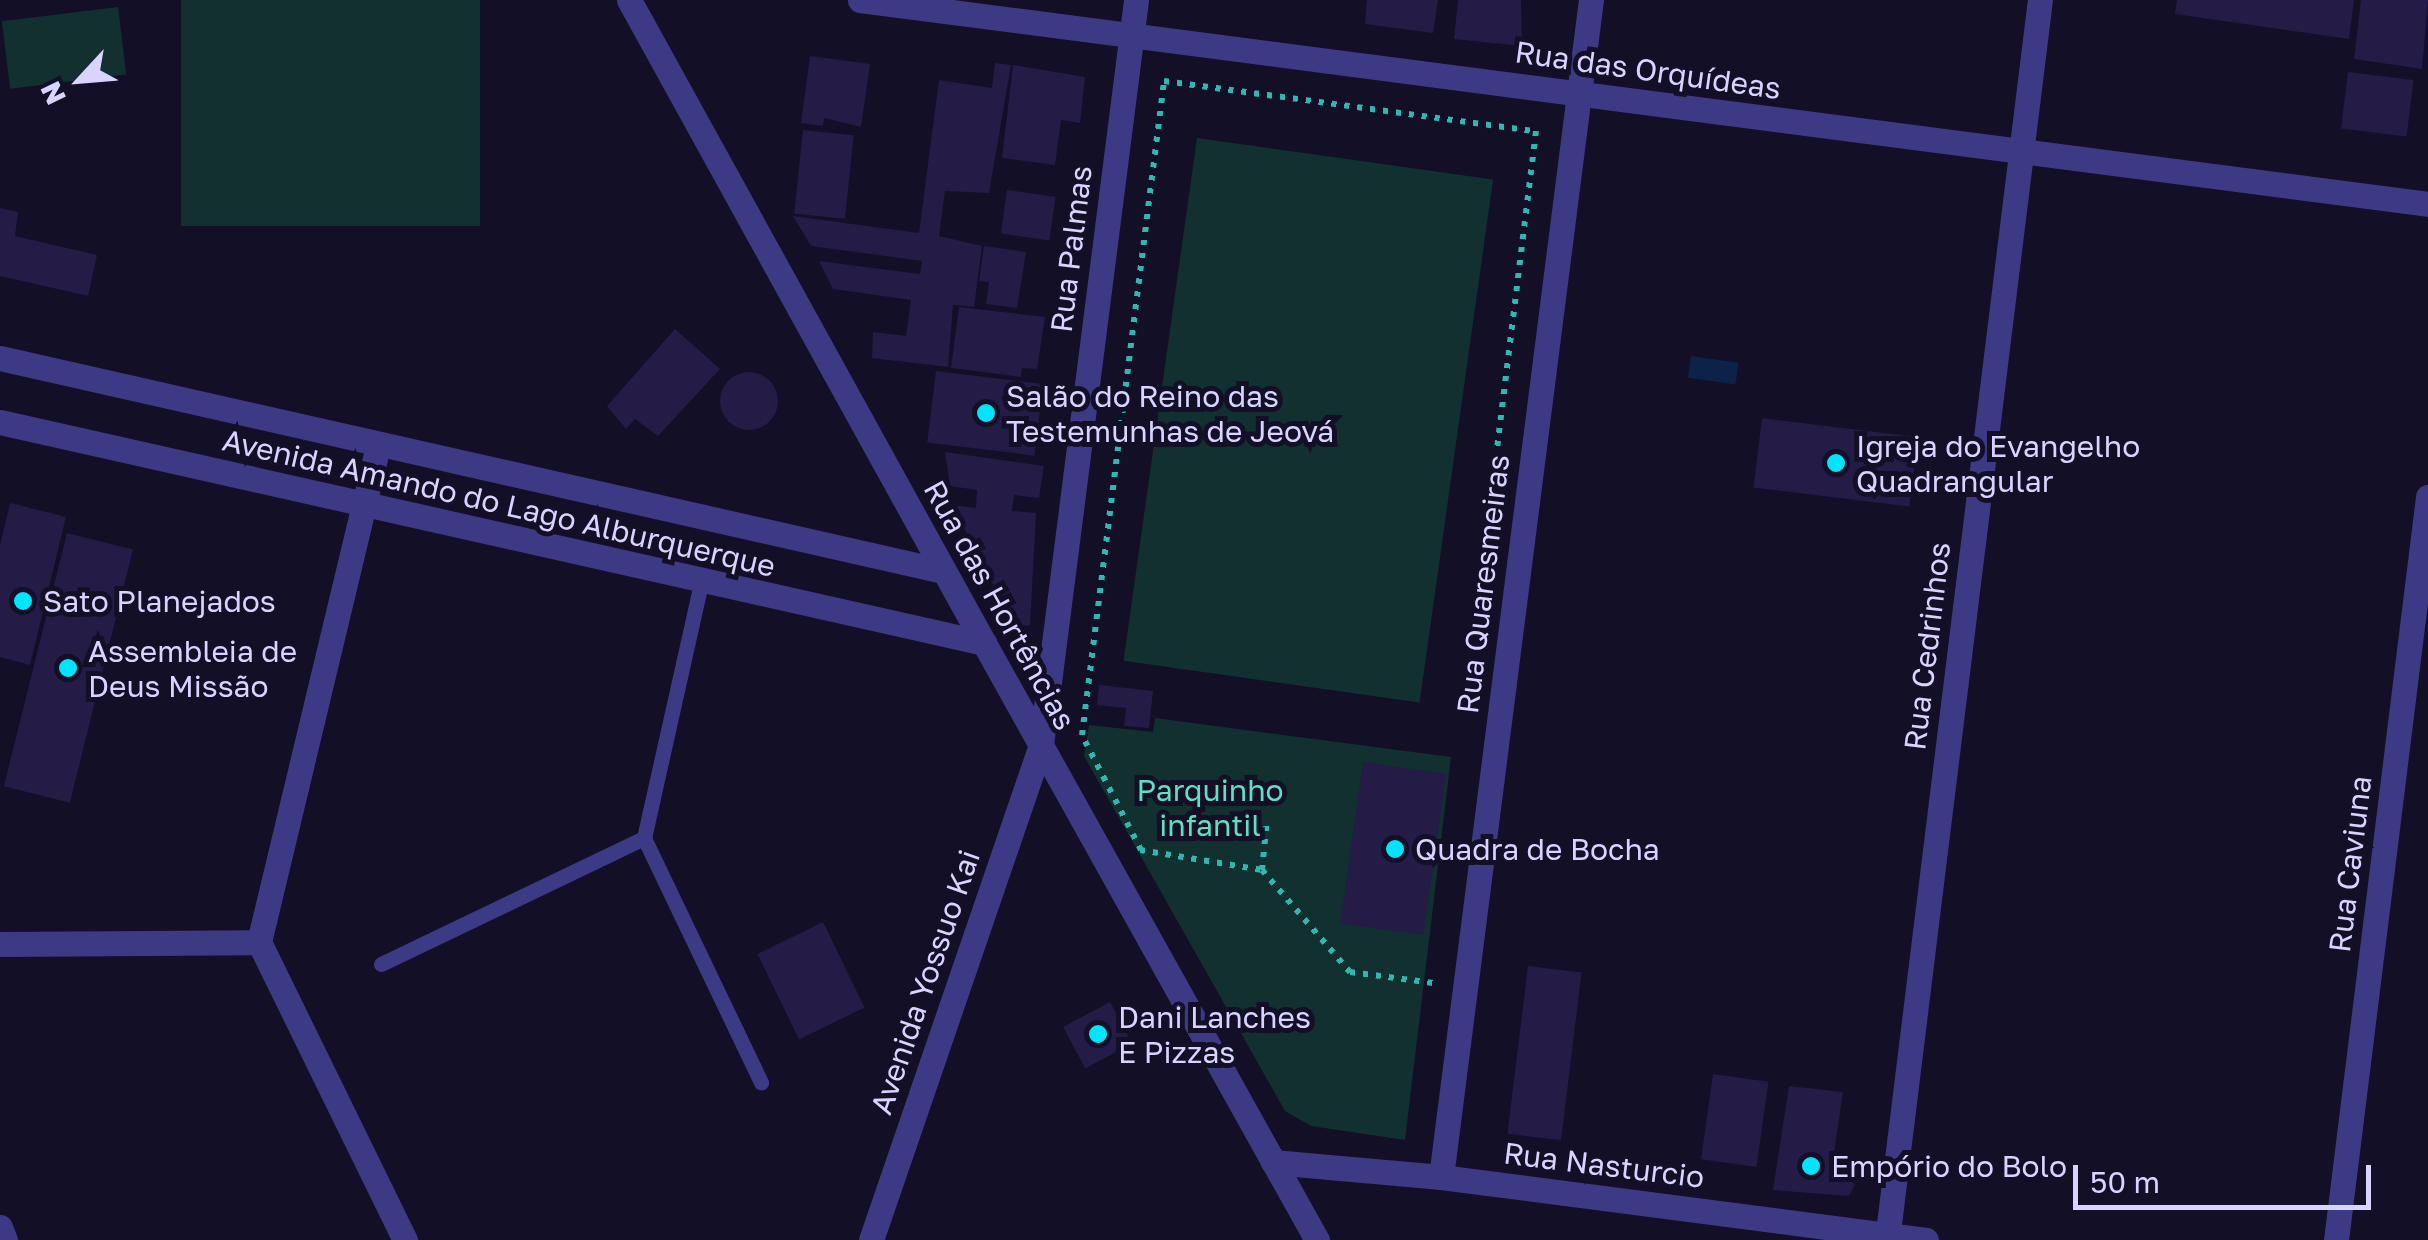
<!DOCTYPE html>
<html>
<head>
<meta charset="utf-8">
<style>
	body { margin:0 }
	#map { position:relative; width:2428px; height:1240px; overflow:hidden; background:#130f26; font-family:"Golos Text",sans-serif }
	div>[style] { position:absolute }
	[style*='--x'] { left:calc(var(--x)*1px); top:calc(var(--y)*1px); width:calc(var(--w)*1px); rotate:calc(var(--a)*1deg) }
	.green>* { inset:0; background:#12302f; transform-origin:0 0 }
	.water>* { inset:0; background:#0c2248; transform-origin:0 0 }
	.building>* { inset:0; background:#241b47; transform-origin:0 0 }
	.round { border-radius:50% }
	.path>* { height:6px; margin-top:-3px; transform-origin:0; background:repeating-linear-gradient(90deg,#2fb8b0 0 5px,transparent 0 13px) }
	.service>* { height:15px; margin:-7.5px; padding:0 7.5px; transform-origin:7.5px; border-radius:7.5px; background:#3d3a85 }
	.minor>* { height:25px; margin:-12.5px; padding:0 12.5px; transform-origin:12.5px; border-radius:12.5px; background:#3d3a85 }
	.tertiary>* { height:25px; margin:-12.5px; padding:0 12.5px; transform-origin:12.5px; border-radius:12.5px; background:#3d3a85 }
	.dots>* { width:28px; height:28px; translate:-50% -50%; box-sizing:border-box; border:5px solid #130f26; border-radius:50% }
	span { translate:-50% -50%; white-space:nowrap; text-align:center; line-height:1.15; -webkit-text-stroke:10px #130f26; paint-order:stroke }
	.street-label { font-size:30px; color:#d9d4ff }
	.poi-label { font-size:30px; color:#d9d4ff }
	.left { translate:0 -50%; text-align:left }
	.park-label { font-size:30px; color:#5fe0c0 }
	.north { position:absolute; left:30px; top:30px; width:100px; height:100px; -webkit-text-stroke:8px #130f26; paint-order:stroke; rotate:244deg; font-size:28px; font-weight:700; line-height:40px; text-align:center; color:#d9d4ff }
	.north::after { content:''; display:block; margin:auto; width:35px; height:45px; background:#d9d4ff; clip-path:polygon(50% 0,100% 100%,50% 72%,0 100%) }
	.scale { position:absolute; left:2073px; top:1165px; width:298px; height:45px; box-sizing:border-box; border:5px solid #d9d4ff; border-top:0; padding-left:12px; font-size:30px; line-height:35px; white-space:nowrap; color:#d9d4ff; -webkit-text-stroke:8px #130f26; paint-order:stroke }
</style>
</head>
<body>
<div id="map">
	<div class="green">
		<i style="left:181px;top:0;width:299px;height:226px"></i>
		<i style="left:118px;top:7px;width:68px;height:117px;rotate:83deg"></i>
		<i style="left:1197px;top:138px;width:299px;height:528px;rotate:8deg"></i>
		<i style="clip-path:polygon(1155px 718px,1451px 757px,1405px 1140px,1311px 1126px,1285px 1111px,1084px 756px,1089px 725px,1153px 732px)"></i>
	</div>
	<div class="water">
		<i style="left:1691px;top:356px;width:48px;height:22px;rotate:8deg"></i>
	</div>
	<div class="building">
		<i style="clip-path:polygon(1367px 0,1438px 0,1433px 33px,1365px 24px)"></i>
		<i style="clip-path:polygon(1458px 0,1521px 0,1522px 46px,1454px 39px)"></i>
		<i style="clip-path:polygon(2177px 0,2354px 0,2349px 39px,2175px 14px)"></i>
		<i style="clip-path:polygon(2361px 0,2428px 0,2422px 69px,2354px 59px)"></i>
		<i style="clip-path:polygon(810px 56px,870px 64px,861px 127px,824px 118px,823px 126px,801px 123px)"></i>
		<i style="clip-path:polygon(995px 63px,1011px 65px,989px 193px,945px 191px,939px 236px,982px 246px,974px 307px,953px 305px,948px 367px,872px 358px,873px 332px,906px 336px,911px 300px,833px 289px,819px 261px,920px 274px,922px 261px,811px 246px,793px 216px,919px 233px,939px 80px,992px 88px)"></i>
		<i style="clip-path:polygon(1013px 65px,1085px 77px,1080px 123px,1061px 120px,1055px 165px,1002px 158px)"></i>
		<i style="left:2348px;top:72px;width:66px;height:57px;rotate:7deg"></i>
		<i style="left:803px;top:130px;width:51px;height:84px;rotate:6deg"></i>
		<i style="left:1007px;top:190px;width:49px;height:44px;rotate:8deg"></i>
		<i style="clip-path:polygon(0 208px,18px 212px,15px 236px,97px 255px,88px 296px,0 276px)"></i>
		<i style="clip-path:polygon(984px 246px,1026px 252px,1017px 308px,986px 304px,989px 282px,979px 281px)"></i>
		<i style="clip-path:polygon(959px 307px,1045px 317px,1037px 369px,1022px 368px,1021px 377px,951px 368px)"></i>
		<i style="clip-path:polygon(675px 329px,720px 369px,658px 436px,635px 419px,626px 429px,607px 406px)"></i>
		<i style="left:936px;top:371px;width:108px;height:72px;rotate:7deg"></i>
		<i class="round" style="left:720px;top:372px;width:58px;height:58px"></i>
		<i style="left:1762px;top:418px;width:157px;height:70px;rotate:7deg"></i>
		<i style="clip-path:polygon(945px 452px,1044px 466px,1039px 498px,1014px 495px,1012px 511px,1036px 513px,1030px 625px,1015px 627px,952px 505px,976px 508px,977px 490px,950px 486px)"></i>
		<i style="clip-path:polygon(10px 503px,66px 517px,30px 665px,0 657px,0 546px)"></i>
		<i style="left:67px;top:533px;width:68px;height:261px;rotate:14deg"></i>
		<i style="clip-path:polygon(1099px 685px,1153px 691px,1149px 728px,1124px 726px,1126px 708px,1097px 705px)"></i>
		<i style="left:1363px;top:762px;width:84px;height:163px;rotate:8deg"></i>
		<i style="left:823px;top:922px;width:95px;height:73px;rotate:64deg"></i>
		<i style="left:1528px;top:966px;width:54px;height:169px;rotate:7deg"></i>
		<i style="left:1110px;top:1002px;width:47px;height:53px;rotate:62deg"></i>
		<i style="left:1713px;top:1074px;width:56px;height:86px;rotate:8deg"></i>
		<i style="clip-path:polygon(1789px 1086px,1843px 1092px,1834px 1152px,1849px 1154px,1846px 1177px,1855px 1184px,1849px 1196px,1773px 1190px)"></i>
	</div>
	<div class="path">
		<i style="--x:1140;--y:850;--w:124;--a:9.3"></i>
		<i style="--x:1262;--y:870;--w:135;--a:49.2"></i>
		<i style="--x:1350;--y:972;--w:84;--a:7.5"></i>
		<i style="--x:1141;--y:850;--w:129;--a:-117.2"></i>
		<i style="--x:1082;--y:735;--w:659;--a:-82.85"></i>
		<i style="--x:1164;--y:81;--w:375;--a:7.7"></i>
		<i style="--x:1536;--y:131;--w:329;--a:97"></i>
		<i style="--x:1262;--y:870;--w:51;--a:-84.4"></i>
	</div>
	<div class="service">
		<i style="--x:644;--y:838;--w:271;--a:64.4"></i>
		<i style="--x:381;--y:964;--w:292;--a:-25.6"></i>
		<i style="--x:644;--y:838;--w:260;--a:-77.4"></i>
	</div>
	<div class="minor">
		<i style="--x:860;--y:0;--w:1581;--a:7.41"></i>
		<i style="--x:378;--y:446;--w:510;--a:103.49"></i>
		<i style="--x:259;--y:942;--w:332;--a:63.9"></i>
		<i style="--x:984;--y:643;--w:684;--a:60.85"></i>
		<i style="--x:0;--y:944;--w:259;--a:-0.4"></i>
		<i style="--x:1273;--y:1162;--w:169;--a:5.1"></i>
		<i style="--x:1441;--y:1177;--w:489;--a:7.4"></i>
		<i style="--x:1441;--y:1177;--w:1187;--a:-82.74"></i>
		<i style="--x:0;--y:1227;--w:14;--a:69"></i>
		<i style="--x:871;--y:1240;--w:523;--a:-71.05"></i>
		<i style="--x:1041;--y:745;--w:751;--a:-82.73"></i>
		<i style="--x:1887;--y:1240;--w:1249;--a:-82.97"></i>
		<i style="--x:2336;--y:1240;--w:749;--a:-82.94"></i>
	</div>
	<div class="tertiary">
		<i style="--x:629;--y:0;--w:734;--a:61.1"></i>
		<i style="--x:0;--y:358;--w:967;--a:12.73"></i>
		<i style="--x:0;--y:422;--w:1009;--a:12.66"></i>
	</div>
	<div class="dots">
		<i style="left:986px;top:413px;background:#00e5ff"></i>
		<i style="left:1836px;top:463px;background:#00e5ff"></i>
		<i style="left:23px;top:601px;background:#00e5ff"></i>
		<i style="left:68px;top:668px;background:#00e5ff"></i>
		<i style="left:1395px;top:849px;background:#00e5ff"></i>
		<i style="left:1098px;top:1034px;background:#00e5ff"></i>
		<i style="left:1811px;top:1166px;background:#00e5ff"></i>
	</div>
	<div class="street-label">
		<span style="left:1648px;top:70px;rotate:8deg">Rua das Orquídeas</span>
		<span style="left:1071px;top:249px;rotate:-83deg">Rua Palmas</span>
		<span style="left:499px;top:503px;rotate:13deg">Avenida Amando do Lago Alburquerque</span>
		<span style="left:1483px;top:584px;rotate:-83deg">Rua Quaresmeiras</span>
		<span style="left:1000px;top:605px;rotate:61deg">Rua das Hortências</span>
		<span style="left:1927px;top:646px;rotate:-83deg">Rua Cedrinhos</span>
		<span style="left:2350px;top:864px;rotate:-83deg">Rua Caviuna</span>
		<span style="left:925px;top:982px;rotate:-71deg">Avenida Yossuo Kai</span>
		<span style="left:1604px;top:1165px;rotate:7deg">Rua Nasturcio</span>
	</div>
	<div class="poi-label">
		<span class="left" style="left:1006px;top:413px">Salão do Reino das<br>Testemunhas de Jeová</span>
		<span class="left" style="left:1856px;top:463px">Igreja do Evangelho<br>Quadrangular</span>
		<span class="left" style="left:43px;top:601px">Sato Planejados</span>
		<span class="left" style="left:88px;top:668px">Assembleia de<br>Deus Missão</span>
		<span class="left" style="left:1415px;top:849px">Quadra de Bocha</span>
		<span class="left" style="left:1118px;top:1034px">Dani Lanches<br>E Pizzas</span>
		<span class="left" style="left:1831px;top:1166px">Empório do Bolo</span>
	</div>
	<div class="park-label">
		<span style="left:1210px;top:807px">Parquinho<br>infantil</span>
	</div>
	<div class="north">N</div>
	<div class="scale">50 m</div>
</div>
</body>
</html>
